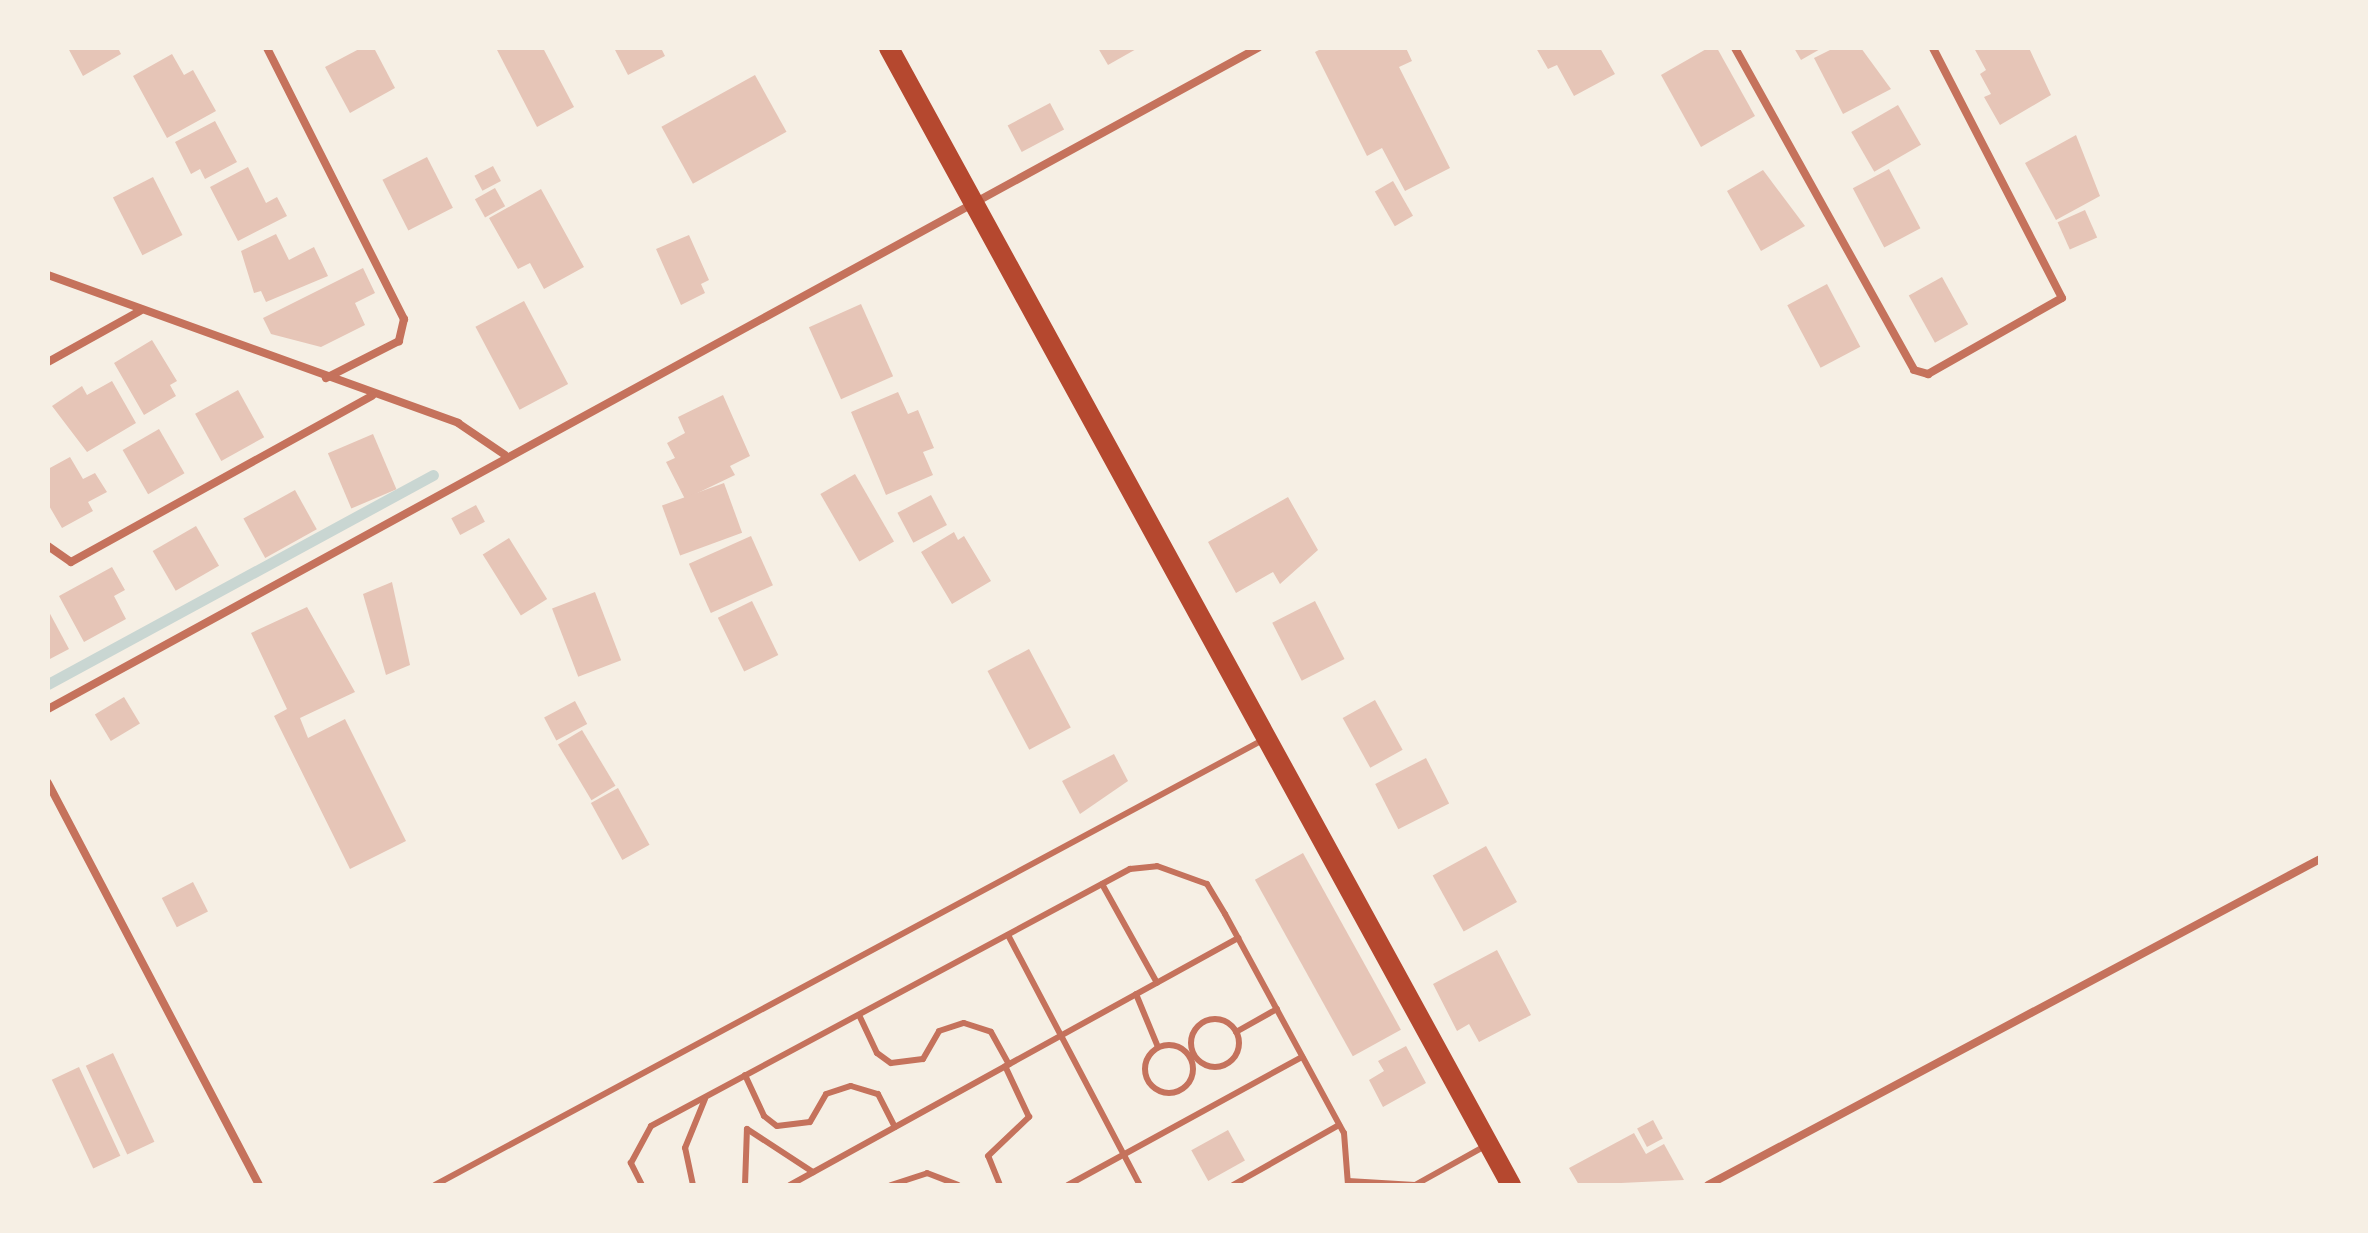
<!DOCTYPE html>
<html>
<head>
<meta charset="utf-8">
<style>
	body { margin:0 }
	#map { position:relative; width:2368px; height:1233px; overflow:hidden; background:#f6efe4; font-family:Arial,sans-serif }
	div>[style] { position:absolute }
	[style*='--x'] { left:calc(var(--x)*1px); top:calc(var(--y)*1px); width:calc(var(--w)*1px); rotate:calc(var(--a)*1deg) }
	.stream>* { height:11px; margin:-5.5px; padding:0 5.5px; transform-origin:5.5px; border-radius:5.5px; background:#c9d6d2 }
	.building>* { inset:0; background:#e6c5b7; transform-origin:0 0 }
	.service>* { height:6px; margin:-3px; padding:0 3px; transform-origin:3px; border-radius:3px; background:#c5725c }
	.service>.ring { margin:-3px; padding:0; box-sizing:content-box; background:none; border:6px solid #c5725c; border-radius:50% }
	.minor>* { height:8px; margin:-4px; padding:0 4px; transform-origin:4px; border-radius:4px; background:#c5725c }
	.primary>* { height:20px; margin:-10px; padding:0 10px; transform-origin:10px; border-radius:10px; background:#b5482f }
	span { translate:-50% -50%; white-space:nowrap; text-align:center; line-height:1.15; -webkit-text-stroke:8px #f6efe4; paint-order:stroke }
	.frame { position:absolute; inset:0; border:50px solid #f6efe4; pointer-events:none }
</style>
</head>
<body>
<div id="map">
	<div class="stream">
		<i style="--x:48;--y:684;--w:438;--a:-28.5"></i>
	</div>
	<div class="building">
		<i style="clip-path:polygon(68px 48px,118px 48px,121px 54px,83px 76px)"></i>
		<i style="clip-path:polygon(361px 48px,374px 48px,395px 88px,350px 113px,325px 67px)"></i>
		<i style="clip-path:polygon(496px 48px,543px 48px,574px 107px,537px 127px)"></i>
		<i style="clip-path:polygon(614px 48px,661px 48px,665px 56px,628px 75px)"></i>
		<i style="clip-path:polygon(1098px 48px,1138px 48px,1108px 65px)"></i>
		<i style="clip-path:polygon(1323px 48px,1406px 48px,1412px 61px,1399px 67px,1450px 168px,1405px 191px,1382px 148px,1367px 156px,1315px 52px)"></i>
		<i style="clip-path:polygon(1536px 48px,1600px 48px,1615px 74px,1574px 96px,1557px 65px,1548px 69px)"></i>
		<i style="clip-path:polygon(1708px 48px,1717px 48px,1755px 116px,1701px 147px,1661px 75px)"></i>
		<i style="clip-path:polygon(1794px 48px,1822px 48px,1801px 60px)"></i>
		<i style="clip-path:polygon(1834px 48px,1861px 48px,1891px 89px,1843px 114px,1814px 58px)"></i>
		<i style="clip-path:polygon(1974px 48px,2029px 48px,2051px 95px,2000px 125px,1984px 97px,1991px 94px,1980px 74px,1986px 70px)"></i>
		<i style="clip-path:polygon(172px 54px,184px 75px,193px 70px,216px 111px,167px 138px,133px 76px)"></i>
		<i style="left:755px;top:75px;width:65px;height:107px;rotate:61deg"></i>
		<i style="left:1050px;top:103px;width:30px;height:48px;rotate:62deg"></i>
		<i style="left:1898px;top:105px;width:46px;height:54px;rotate:60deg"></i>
		<i style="clip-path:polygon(215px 121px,237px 162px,205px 179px,200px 169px,191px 174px,175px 142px)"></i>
		<i style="clip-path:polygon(2076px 135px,2100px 196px,2056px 220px,2025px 163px)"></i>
		<i style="left:427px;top:157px;width:57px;height:50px;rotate:63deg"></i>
		<i style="left:493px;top:166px;width:17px;height:21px;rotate:62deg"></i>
		<i style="clip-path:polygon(248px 167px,266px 203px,277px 197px,287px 216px,238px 241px,210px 187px)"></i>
		<i style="left:1889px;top:169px;width:67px;height:41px;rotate:62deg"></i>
		<i style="clip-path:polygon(1763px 170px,1805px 226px,1761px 251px,1727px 191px)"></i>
		<i style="left:153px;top:177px;width:65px;height:45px;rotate:63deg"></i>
		<i style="left:1393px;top:181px;width:40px;height:21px;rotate:60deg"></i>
		<i style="left:495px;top:188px;width:21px;height:23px;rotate:61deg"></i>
		<i style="clip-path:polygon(541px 189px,584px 267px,544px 289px,530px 263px,518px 269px,489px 218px)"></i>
		<i style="left:2085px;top:210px;width:30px;height:30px;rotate:66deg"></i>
		<i style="clip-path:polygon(276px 234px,289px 260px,314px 247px,328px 276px,266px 302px,261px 291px,254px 293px,241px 251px)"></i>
		<i style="clip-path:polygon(689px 235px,709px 280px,701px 284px,705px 293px,681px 305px,656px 249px)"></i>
		<i style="clip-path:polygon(363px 268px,375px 293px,355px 303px,365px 325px,321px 347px,271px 334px,263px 318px)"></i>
		<i style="left:1942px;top:277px;width:54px;height:38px;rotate:61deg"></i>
		<i style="left:1827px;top:284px;width:71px;height:45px;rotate:62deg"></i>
		<i style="left:524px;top:301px;width:94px;height:55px;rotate:62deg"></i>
		<i style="left:861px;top:304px;width:79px;height:57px;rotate:66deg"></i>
		<i style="clip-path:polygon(152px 340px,177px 381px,170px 385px,176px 396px,144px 415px,114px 363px)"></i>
		<i style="clip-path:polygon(112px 381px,136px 423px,87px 452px,52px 406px,82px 386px,87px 395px)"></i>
		<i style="left:238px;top:390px;width:54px;height:49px;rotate:61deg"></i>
		<i style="clip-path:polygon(898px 392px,908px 414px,918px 410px,934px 448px,923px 452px,933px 475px,886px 495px,851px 412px)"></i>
		<i style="clip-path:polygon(723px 395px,750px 456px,730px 466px,735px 475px,685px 499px,666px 462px,675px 458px,667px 443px,685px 433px,678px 417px)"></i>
		<i style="left:159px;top:429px;width:51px;height:42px;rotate:60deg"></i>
		<i style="left:373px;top:434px;width:60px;height:49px;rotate:67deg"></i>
		<i style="clip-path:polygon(70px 457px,83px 479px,95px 473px,107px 492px,88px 502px,93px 511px,62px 528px,48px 504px,48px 469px)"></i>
		<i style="left:855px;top:474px;width:78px;height:40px;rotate:60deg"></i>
		<i style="left:724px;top:483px;width:53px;height:66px;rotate:70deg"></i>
		<i style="left:295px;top:490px;width:45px;height:59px;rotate:61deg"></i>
		<i style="left:931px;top:495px;width:34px;height:38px;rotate:62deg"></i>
		<i style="clip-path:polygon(1288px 497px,1318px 550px,1280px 584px,1273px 572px,1236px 593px,1208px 542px)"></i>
		<i style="left:476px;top:505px;width:19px;height:28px;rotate:62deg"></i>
		<i style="left:196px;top:526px;width:46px;height:50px;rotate:60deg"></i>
		<i style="clip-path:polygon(954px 532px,958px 540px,964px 536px,991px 581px,952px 604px,921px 552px)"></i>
		<i style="left:751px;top:536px;width:54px;height:68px;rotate:66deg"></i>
		<i style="left:509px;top:538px;width:72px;height:31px;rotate:58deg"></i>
		<i style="clip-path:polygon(112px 567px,125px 590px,114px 596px,126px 619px,84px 642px,59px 596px)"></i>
		<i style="clip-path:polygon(392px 582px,410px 665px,386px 675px,363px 594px)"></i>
		<i style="left:595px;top:592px;width:73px;height:46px;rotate:69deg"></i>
		<i style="left:752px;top:601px;width:60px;height:38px;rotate:64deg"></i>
		<i style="left:1315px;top:601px;width:65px;height:48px;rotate:63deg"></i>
		<i style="clip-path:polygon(307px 607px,355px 692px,300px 718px,308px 738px,345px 719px,406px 841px,350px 869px,274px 716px,287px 709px,251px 633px)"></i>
		<i style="clip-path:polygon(48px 610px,69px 649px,48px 660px)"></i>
		<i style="left:1029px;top:649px;width:89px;height:47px;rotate:62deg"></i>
		<i style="left:124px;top:697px;width:31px;height:34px;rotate:59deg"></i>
		<i style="left:1375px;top:700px;width:57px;height:37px;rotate:61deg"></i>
		<i style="left:575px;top:701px;width:26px;height:35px;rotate:62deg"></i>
		<i style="left:582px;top:730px;width:65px;height:28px;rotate:59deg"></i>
		<i style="clip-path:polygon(1114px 754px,1128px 781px,1080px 814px,1062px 781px)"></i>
		<i style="left:1426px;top:758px;width:51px;height:57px;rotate:63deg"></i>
		<i style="left:618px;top:788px;width:65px;height:31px;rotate:61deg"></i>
		<i style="left:1486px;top:846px;width:64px;height:61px;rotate:61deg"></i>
		<i style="left:1303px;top:853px;width:202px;height:55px;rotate:61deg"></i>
		<i style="left:193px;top:882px;width:33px;height:35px;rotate:63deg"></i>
		<i style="clip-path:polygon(1497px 950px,1531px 1015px,1479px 1042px,1469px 1024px,1457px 1031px,1433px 984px)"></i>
		<i style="clip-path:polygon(1406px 1046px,1426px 1083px,1383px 1107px,1369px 1080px,1384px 1071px,1378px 1061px)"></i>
		<i style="left:113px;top:1053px;width:98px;height:30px;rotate:65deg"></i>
		<i style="left:79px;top:1067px;width:98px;height:30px;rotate:65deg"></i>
		<i style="left:1653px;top:1120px;width:21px;height:18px;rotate:62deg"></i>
		<i style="left:1228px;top:1130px;width:35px;height:42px;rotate:61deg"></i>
		<i style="clip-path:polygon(1634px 1133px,1646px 1154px,1664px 1144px,1684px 1180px,1579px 1185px,1569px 1168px)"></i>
	</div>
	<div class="service">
		<i style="--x:1102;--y:884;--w:113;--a:60.9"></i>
		<i style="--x:1008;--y:935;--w:283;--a:62.2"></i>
		<i style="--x:1136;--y:994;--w:57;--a:67.5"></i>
		<i style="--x:859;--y:1015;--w:42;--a:64.7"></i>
		<i style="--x:877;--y:1053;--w:17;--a:36"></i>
		<i style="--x:891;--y:1063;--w:32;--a:-7"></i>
		<i style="--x:923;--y:1059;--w:32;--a:-60"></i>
		<i style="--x:939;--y:1031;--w:26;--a:-18"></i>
		<i style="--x:964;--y:1023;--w:28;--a:18"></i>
		<i style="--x:991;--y:1032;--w:37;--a:61"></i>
		<i class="ring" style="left:1191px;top:1019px;width:42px;height:42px"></i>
		<i style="--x:1236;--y:1032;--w:47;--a:-29.3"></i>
		<i class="ring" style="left:1145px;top:1045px;width:42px;height:42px"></i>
		<i style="--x:745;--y:1075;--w:45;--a:65.1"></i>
		<i style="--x:764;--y:1116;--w:16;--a:38"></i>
		<i style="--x:777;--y:1126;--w:33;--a:-7"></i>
		<i style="--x:810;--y:1122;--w:32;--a:-60"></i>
		<i style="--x:826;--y:1094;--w:26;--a:-18"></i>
		<i style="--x:851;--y:1086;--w:28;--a:17"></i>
		<i style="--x:878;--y:1094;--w:37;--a:63"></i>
		<i style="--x:1348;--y:1181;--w:67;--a:3.4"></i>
		<i style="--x:1415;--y:1185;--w:80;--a:-29.1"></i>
		<i style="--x:435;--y:1185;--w:940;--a:-28.26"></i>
		<i style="--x:642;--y:1185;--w:25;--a:-117"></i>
		<i style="--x:631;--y:1163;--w:42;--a:-61.6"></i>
		<i style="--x:651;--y:1126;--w:544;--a:-28.22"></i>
		<i style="--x:1130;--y:869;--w:27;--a:-6"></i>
		<i style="--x:1157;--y:866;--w:53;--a:19.8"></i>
		<i style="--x:1207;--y:884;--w:35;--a:59"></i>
		<i style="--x:1225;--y:914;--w:249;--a:61.5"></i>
		<i style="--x:1344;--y:1133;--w:52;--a:85.6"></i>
		<i style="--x:693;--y:1185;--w:38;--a:-102"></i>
		<i style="--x:685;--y:1148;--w:53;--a:-67.8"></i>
		<i style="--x:745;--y:1185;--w:56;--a:-88"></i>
		<i style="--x:747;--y:1129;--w:79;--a:33.1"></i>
		<i style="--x:790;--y:1185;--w:512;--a:-28.87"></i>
		<i style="--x:891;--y:1185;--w:38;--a:-18"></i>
		<i style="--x:927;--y:1173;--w:33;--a:21"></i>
		<i style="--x:1000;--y:1185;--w:31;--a:-112"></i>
		<i style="--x:988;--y:1156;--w:57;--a:-43.6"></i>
		<i style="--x:1029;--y:1117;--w:56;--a:-115.2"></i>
		<i style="--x:1068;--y:1185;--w:267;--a:-28.7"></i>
		<i style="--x:1233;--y:1185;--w:122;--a:-29.5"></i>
	</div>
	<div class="minor">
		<i style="--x:267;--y:48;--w:304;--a:63.2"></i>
		<i style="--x:404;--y:319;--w:23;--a:103"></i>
		<i style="--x:399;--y:341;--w:82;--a:153.1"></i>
		<i style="--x:1735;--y:48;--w:368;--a:60.9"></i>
		<i style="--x:1914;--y:370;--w:15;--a:16"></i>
		<i style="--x:1928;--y:374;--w:154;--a:-29.6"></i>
		<i style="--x:2062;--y:298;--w:281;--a:-117.3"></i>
		<i style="--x:48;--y:275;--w:436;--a:19.8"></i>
		<i style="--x:458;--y:423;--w:57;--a:34.2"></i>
		<i style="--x:48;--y:362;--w:105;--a:-29"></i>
		<i style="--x:48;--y:546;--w:28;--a:35"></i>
		<i style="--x:71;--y:562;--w:344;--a:-28.9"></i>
		<i style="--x:48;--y:709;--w:1379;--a:-28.65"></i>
		<i style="--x:48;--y:783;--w:454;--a:62.3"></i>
		<i style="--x:1708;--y:1185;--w:693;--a:-28.04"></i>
	</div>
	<div class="primary">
		<i style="--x:889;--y:48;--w:1296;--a:61.32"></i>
	</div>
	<div class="frame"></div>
</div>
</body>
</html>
